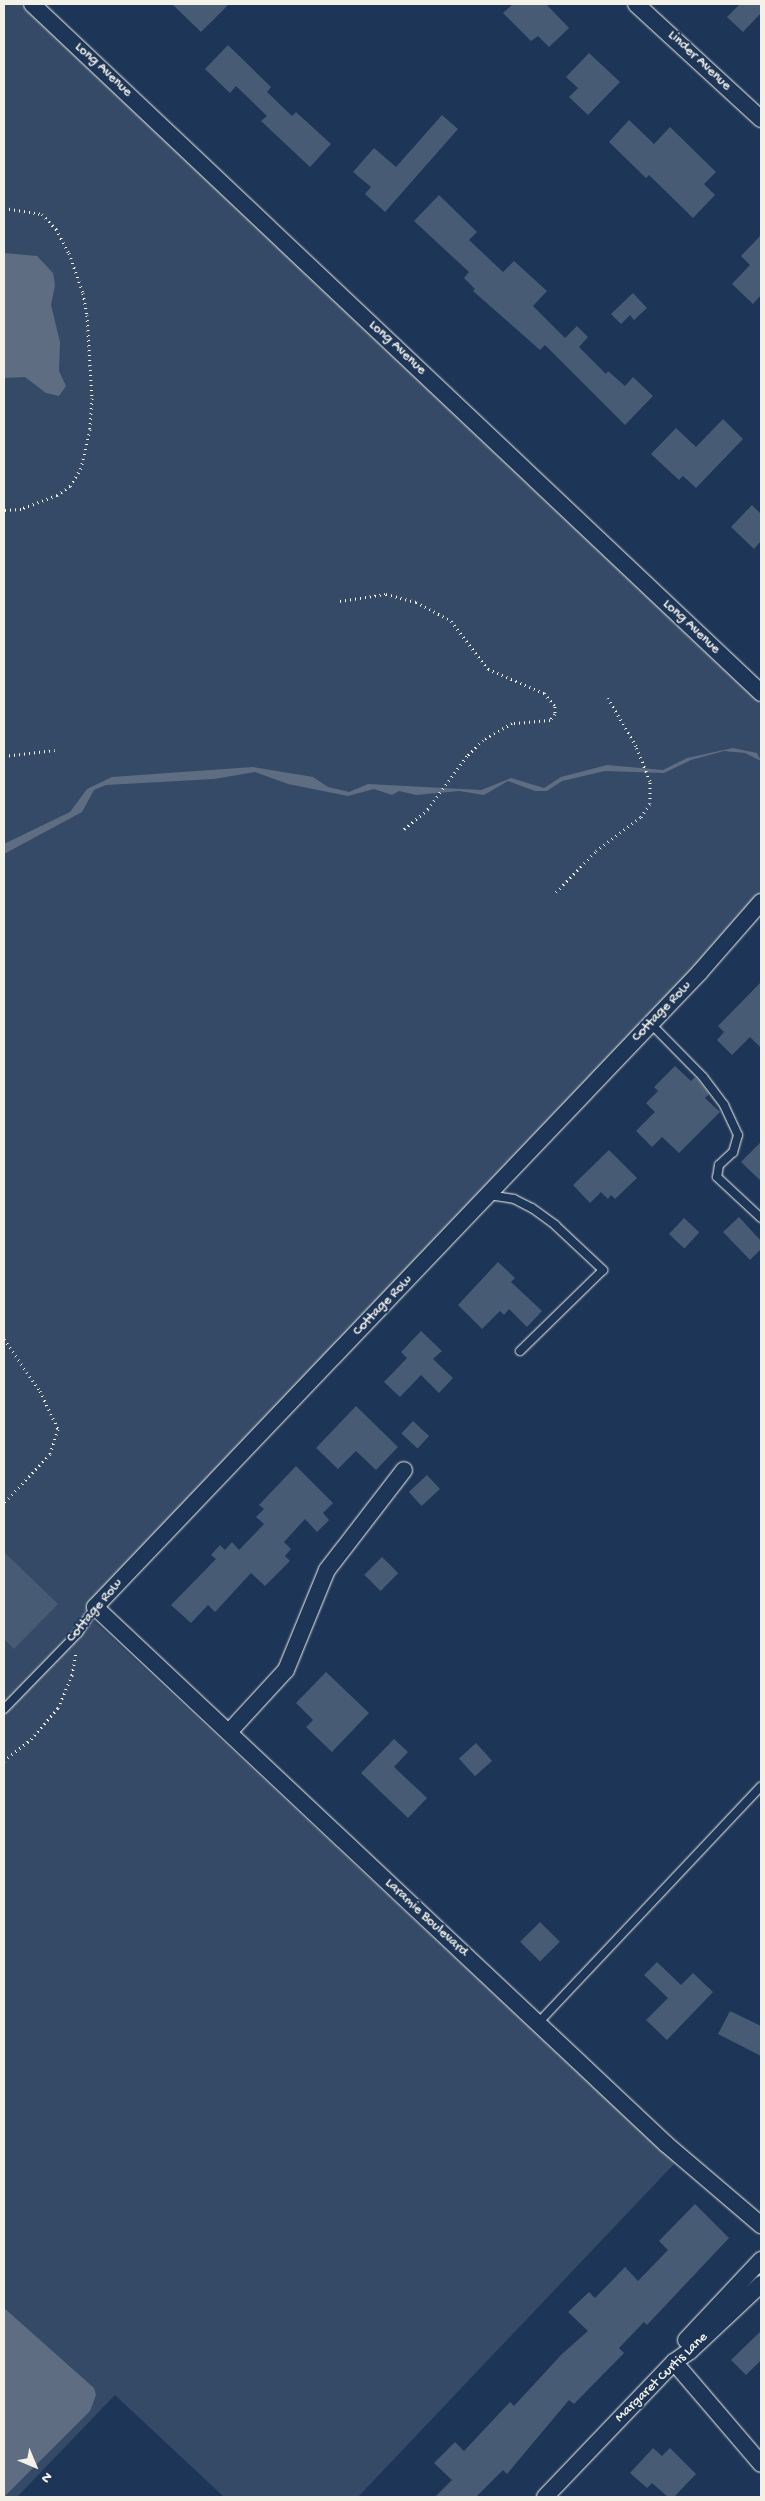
<!DOCTYPE html>
<html>
<head>
<meta charset="utf-8">
<style>
	body { margin:0 }
	#map { position:relative; width:765px; height:2501px; overflow:hidden; background:#1d3557; font-family:"Gochi Hand",sans-serif }
	div>[style] { position:absolute }
	[style*='--x'] { left:calc(var(--x)*1px); top:calc(var(--y)*1px); width:calc(var(--w)*1px); rotate:calc(var(--a)*1deg) }
	.green>* { inset:0; background:#354a67 }
	.water>* { inset:0; background:#5e6d82 }
	.building>* { inset:0; background:#485b74; transform-origin:0 0 }
	.path>* { height:3px; margin-top:-1.5px; transform-origin:0; background:repeating-linear-gradient(90deg,#f4f1e8 0 1px,transparent 0 5px) }
	.roads { filter:drop-shadow(0 0 1px #f4f1e8) drop-shadow(0 0 1px #f4f1e8) }
	.lane>* { height:8px; margin:-4px; padding:0 4px; transform-origin:4px; border-radius:4px; background:#1d3557 }
	.street>* { height:16px; margin:-8px; padding:0 8px; transform-origin:8px; border-radius:8px; background:#1d3557 }
	span { translate:-50% -50%; white-space:nowrap; text-align:center; line-height:1.15; -webkit-text-stroke:4px #1d3557; paint-order:stroke }
	.street-label { font-size:14px; color:#f4f1e8 }
	.frame { position:absolute; inset:0; border:5px solid #f4f1e8; pointer-events:none }
	.north { position:absolute; left:10px; top:2441px; width:50px; height:50px; -webkit-text-stroke:4px #1d3557; paint-order:stroke; rotate:135deg; font-size:14px; font-weight:700; line-height:20px; text-align:center; color:#f4f1e8 }
	.north::after { content:''; display:block; margin:auto; width:18px; height:22px; background:#f4f1e8; clip-path:polygon(50% 0,100% 100%,50% 72%,0 100%) }
</style>
</head>
<body>
<div id="map">
	<div class="green">
		<i style="clip-path:polygon(4px 4px,20px 4px,761px 704px,761px 893px,688px 977px,84px 1612px,675px 2163px,358px 2497px,224px 2497px,115px 2395px,17px 2497px,4px 2497px)"></i>
	</div>
	<div class="water">
		<i style="clip-path:polygon(4px 253px,37px 256px,53px 273px,55px 285px,51px 305px,60px 342px,59px 371px,66px 386px,59px 396px,46px 393px,25px 377px,4px 378px)"></i>
		<i style="clip-path:polygon(733px 748px,757px 753px,761px 761px,745px 753px,724px 751px,691px 760px,664px 773px,605px 771px,562px 781px,547px 791px,535px 791px,508px 781px,484px 795px,459px 791px,416px 795px,399px 791px,392px 795px,374px 789px,348px 796px,288px 784px,255px 772px,214px 779px,106px 785px,94px 790px,82px 812px,4px 854px,4px 844px,70px 812px,87px 789px,112px 777px,253px 767px,313px 777px,328px 787px,349px 792px,368px 784px,481px 790px,511px 778px,544px 788px,561px 777px,607px 765px,663px 770px,687px 758px)"></i>
		<i style="clip-path:polygon(4px 2308px,94px 2388px,96px 2395px,90px 2411px,4px 2497px)"></i>
	</div>
	<div class="building">
		<i style="clip-path:polygon(172px 4px,229px 4px,201px 32px)"></i>
		<i style="clip-path:polygon(513px 4px,546px 4px,569px 28px,549px 47px,538px 36px,531px 41px,503px 13px)"></i>
		<i style="clip-path:polygon(740px 4px,761px 4px,761px 13px,743px 32px,727px 17px)"></i>
		<i style="clip-path:polygon(228px 45px,271px 87px,267px 92px,292px 116px,296px 112px,331px 144px,310px 167px,261px 121px,267px 116px,236px 86px,230px 93px,205px 69px)"></i>
		<i style="clip-path:polygon(589px 53px,620px 82px,588px 115px,569px 97px,578px 88px,566px 77px)"></i>
		<i style="clip-path:polygon(442px 115px,458px 129px,385px 212px,365px 194px,371px 187px,353px 172px,374px 148px,396px 167px)"></i>
		<i style="clip-path:polygon(629px 120px,654px 144px,670px 127px,716px 172px,704px 184px,715px 195px,693px 218px,649px 175px,646px 178px,609px 142px)"></i>
		<i style="clip-path:polygon(439px 195px,477px 232px,469px 240px,503px 272px,514px 261px,547px 291px,533px 306px,565px 338px,577px 326px,588px 337px,579px 347px,606px 374px,608px 371px,625px 386px,633px 377px,653px 396px,625px 425px,545px 345px,540px 350px,473px 291px,475px 289px,464px 278px,469px 272px,414px 221px)"></i>
		<i style="clip-path:polygon(761px 235px,761px 295px,753px 304px,732px 284px,750px 265px,741px 256px)"></i>
		<i style="clip-path:polygon(633px 293px,647px 308px,634px 320px,630px 315px,621px 324px,611px 314px)"></i>
		<i style="clip-path:polygon(723px 419px,743px 439px,696px 488px,683px 476px,679px 480px,651px 454px,676px 428px,696px 447px)"></i>
		<i style="clip-path:polygon(752px 505px,761px 514px,761px 541px,754px 549px,731px 527px)"></i>
		<i style="clip-path:polygon(761px 982px,761px 1048px,750px 1037px,732px 1055px,717px 1040px,724px 1032px,718px 1026px)"></i>
		<i style="clip-path:polygon(675px 1066px,691px 1081px,695px 1077px,699px 1081px,709px 1094px,705px 1098px,720px 1112px,679px 1153px,662px 1137px,652px 1147px,636px 1131px,655px 1112px,646px 1103px,658px 1091px,654px 1087px)"></i>
		<i style="clip-path:polygon(761px 1142px,761px 1181px,741px 1162px)"></i>
		<i style="clip-path:polygon(609px 1150px,637px 1178px,615px 1199px,611px 1195px,608px 1199px,601px 1192px,590px 1203px,573px 1185px)"></i>
		<i style="clip-path:polygon(739px 1217px,761px 1241px,761px 1249px,750px 1260px,723px 1232px)"></i>
		<i style="left:684px;top:1218px;width:21px;height:22px;rotate:43deg"></i>
		<i style="clip-path:polygon(498px 1262px,515px 1278px,511px 1282px,542px 1311px,527px 1327px,509px 1309px,504px 1315px,500px 1311px,482px 1329px,458px 1305px)"></i>
		<i style="clip-path:polygon(421px 1331px,442px 1351px,433px 1359px,453px 1378px,439px 1393px,421px 1375px,400px 1397px,384px 1382px,407px 1358px,401px 1352px)"></i>
		<i style="clip-path:polygon(356px 1406px,398px 1447px,376px 1470px,356px 1451px,338px 1469px,316px 1448px)"></i>
		<i style="left:413px;top:1421px;width:22px;height:17px;rotate:43deg"></i>
		<i style="clip-path:polygon(296px 1466px,333px 1503px,323px 1513px,329px 1520px,317px 1532px,305px 1519px,284px 1542px,291px 1549px,285px 1556px,290px 1561px,265px 1586px,251px 1573px,215px 1612px,208px 1605px,191px 1623px,171px 1605px,216px 1559px,211px 1555px,220px 1545px,225px 1550px,232px 1542px,239px 1550px,264px 1524px,256px 1517px,264px 1509px,259px 1505px)"></i>
		<i style="left:427px;top:1475px;width:19px;height:25px;rotate:47deg"></i>
		<i style="clip-path:polygon(4px 1552px,58px 1604px,14px 1649px,4px 1639px)"></i>
		<i style="left:382px;top:1557px;width:23px;height:25px;rotate:45deg"></i>
		<i style="clip-path:polygon(326px 1672px,369px 1713px,332px 1752px,306px 1727px,313px 1720px,296px 1703px)"></i>
		<i style="clip-path:polygon(394px 1739px,408px 1752px,394px 1767px,427px 1798px,408px 1818px,361px 1773px)"></i>
		<i style="left:476px;top:1743px;width:24px;height:23px;rotate:48deg"></i>
		<i style="left:540px;top:1922px;width:28px;height:28px;rotate:45deg"></i>
		<i style="clip-path:polygon(657px 1962px,681px 1985px,693px 1973px,713px 1992px,667px 2040px,646px 2020px,668px 1998px,644px 1975px)"></i>
		<i style="clip-path:polygon(730px 2011px,761px 2026px,761px 2056px,718px 2034px)"></i>
		<i style="clip-path:polygon(695px 2204px,729px 2238px,647px 2325px,644px 2322px,619px 2348px,624px 2353px,574px 2404px,569px 2400px,507px 2474px,503px 2470px,476px 2497px,435px 2497px,452px 2480px,434px 2463px,455px 2442px,464px 2451px,510px 2402px,514px 2406px,562px 2354px,588px 2331px,568px 2312px,589px 2292px,595px 2298px,625px 2267px,638px 2281px,668px 2250px,659px 2241px)"></i>
		<i style="clip-path:polygon(761px 2331px,761px 2360px,746px 2375px,731px 2360px)"></i>
		<i style="clip-path:polygon(653px 2448px,662px 2456px,670px 2448px,696px 2474px,674px 2497px,668px 2497px,652px 2483px,647px 2488px,630px 2473px)"></i>
	</div>
	<div class="path">
		<i style="--x:4;--y:208;--w:38;--a:9"></i>
		<i style="--x:42;--y:214;--w:21;--a:47"></i>
		<i style="--x:56;--y:229;--w:27;--a:62"></i>
		<i style="--x:69;--y:253;--w:42;--a:70.7"></i>
		<i style="--x:83;--y:293;--w:22;--a:80"></i>
		<i style="--x:87;--y:315;--w:83;--a:86.6"></i>
		<i style="--x:92;--y:398;--w:31;--a:94"></i>
		<i style="--x:90;--y:429;--w:40;--a:103"></i>
		<i style="--x:81;--y:468;--w:21;--a:121"></i>
		<i style="--x:70;--y:486;--w:16;--a:145"></i>
		<i style="--x:57;--y:495;--w:39;--a:159"></i>
		<i style="--x:21;--y:509;--w:17;--a:177"></i>
		<i style="--x:340;--y:601;--w:47;--a:-8.7"></i>
		<i style="--x:386;--y:594;--w:31;--a:15"></i>
		<i style="--x:416;--y:602;--w:40;--a:28"></i>
		<i style="--x:451;--y:621;--w:61;--a:52.4"></i>
		<i style="--x:488;--y:669;--w:61;--a:23.2"></i>
		<i style="--x:544;--y:693;--w:17;--a:50"></i>
		<i style="--x:555;--y:706;--w:8;--a:90"></i>
		<i style="--x:555;--y:714;--w:8;--a:130"></i>
		<i style="--x:550;--y:720;--w:38;--a:175"></i>
		<i style="--x:512;--y:723;--w:34;--a:150"></i>
		<i style="--x:483;--y:740;--w:23;--a:135"></i>
		<i style="--x:467;--y:756;--w:66;--a:126.3"></i>
		<i style="--x:428;--y:809;--w:34;--a:140"></i>
		<i style="--x:4;--y:756;--w:51;--a:-6.7"></i>
		<i style="--x:556;--y:892;--w:57;--a:-45.7"></i>
		<i style="--x:596;--y:851;--w:56;--a:-37.1"></i>
		<i style="--x:641;--y:817;--w:17;--a:-57"></i>
		<i style="--x:650;--y:803;--w:22;--a:-90"></i>
		<i style="--x:650;--y:781;--w:38;--a:-112"></i>
		<i style="--x:636;--y:746;--w:56;--a:-120.3"></i>
		<i style="--x:4;--y:1339;--w:63;--a:55.3"></i>
		<i style="--x:40;--y:1391;--w:42;--a:64.7"></i>
		<i style="--x:58;--y:1429;--w:26;--a:108"></i>
		<i style="--x:50;--y:1454;--w:67;--a:133.2"></i>
		<i style="--x:4;--y:1761;--w:35;--a:-39"></i>
		<i style="--x:31;--y:1739;--w:41;--a:-48.9"></i>
		<i style="--x:58;--y:1708;--w:36;--a:-67"></i>
		<i style="--x:72;--y:1675;--w:22;--a:-80"></i>
	</div>
	<div class="roads">
		<div class="lane">
			<i style="--x:651;--y:1024;--w:74;--a:45.5"></i>
			<i style="--x:703;--y:1077;--w:35;--a:53"></i>
			<i style="--x:724;--y:1105;--w:33;--a:65"></i>
			<i style="--x:738;--y:1135;--w:18;--a:106"></i>
			<i style="--x:733;--y:1152;--w:19;--a:137"></i>
			<i style="--x:719;--y:1165;--w:12;--a:99"></i>
			<i style="--x:717;--y:1177;--w:60;--a:43"></i>
			<i style="--x:489;--y:1195;--w:25;--a:9"></i>
			<i style="--x:514;--y:1199;--w:20;--a:27"></i>
			<i style="--x:532;--y:1208;--w:29;--a:36"></i>
			<i style="--x:555;--y:1225;--w:66;--a:43.2"></i>
			<i style="--x:603;--y:1270;--w:116;--a:135.7"></i>
			<i style="--x:4;--y:1709;--w:106;--a:-45.8"></i>
			<i style="--x:78;--y:1633;--w:31;--a:-57"></i>
			<i style="--x:538;--y:2023;--w:325;--a:-46.7"></i>
		</div>
		<div class="street">
			<i style="--x:32;--y:4;--w:1003;--a:43.38"></i>
			<i style="--x:636;--y:4;--w:170;--a:42.6"></i>
			<i style="--x:761;--y:902;--w:93;--a:131.1"></i>
			<i style="--x:700;--y:972;--w:877;--a:133.61"></i>
			<i style="--x:95;--y:1607;--w:784;--a:43.24"></i>
			<i style="--x:666;--y:2144;--w:125;--a:40.5"></i>
			<i style="--x:229;--y:1732;--w:84;--a:-47.4"></i>
			<i style="--x:286;--y:1670;--w:108;--a:-67.7"></i>
			<i style="--x:327;--y:1570;--w:126;--a:-52.4"></i>
			<i style="--x:686;--y:2340;--w:110;--a:-46.8"></i>
			<i style="--x:674;--y:2362;--w:134;--a:49.5"></i>
			<i style="--x:545;--y:2497;--w:187;--a:-46.3"></i>
			<i style="--x:674;--y:2362;--w:19;--a:-35"></i>
			<i style="--x:690;--y:2351;--w:98;--a:-43.3"></i>
		</div>
	</div>
	<div class="street-label">
		<span style="left:699px;top:61px;rotate:43deg">Linder Avenue</span>
		<span style="left:103px;top:70px;rotate:43deg">Long Avenue</span>
		<span style="left:397px;top:348px;rotate:43deg">Long Avenue</span>
		<span style="left:691px;top:627px;rotate:43deg">Long Avenue</span>
		<span style="left:662px;top:1012px;rotate:-46deg">Cottage Row</span>
		<span style="left:383px;top:1306px;rotate:-46deg">Cottage Row</span>
		<span style="left:95px;top:1611px;rotate:-50deg">Cottage Row</span>
		<span style="left:426px;top:1918px;rotate:43deg">Laramie Boulevard</span>
		<span style="left:662px;top:2378px;rotate:-44deg">Margaret Curtis Lane</span>
	</div>
	<div class="frame"></div>
	<div class="north">N</div>
</div>
</body>
</html>
